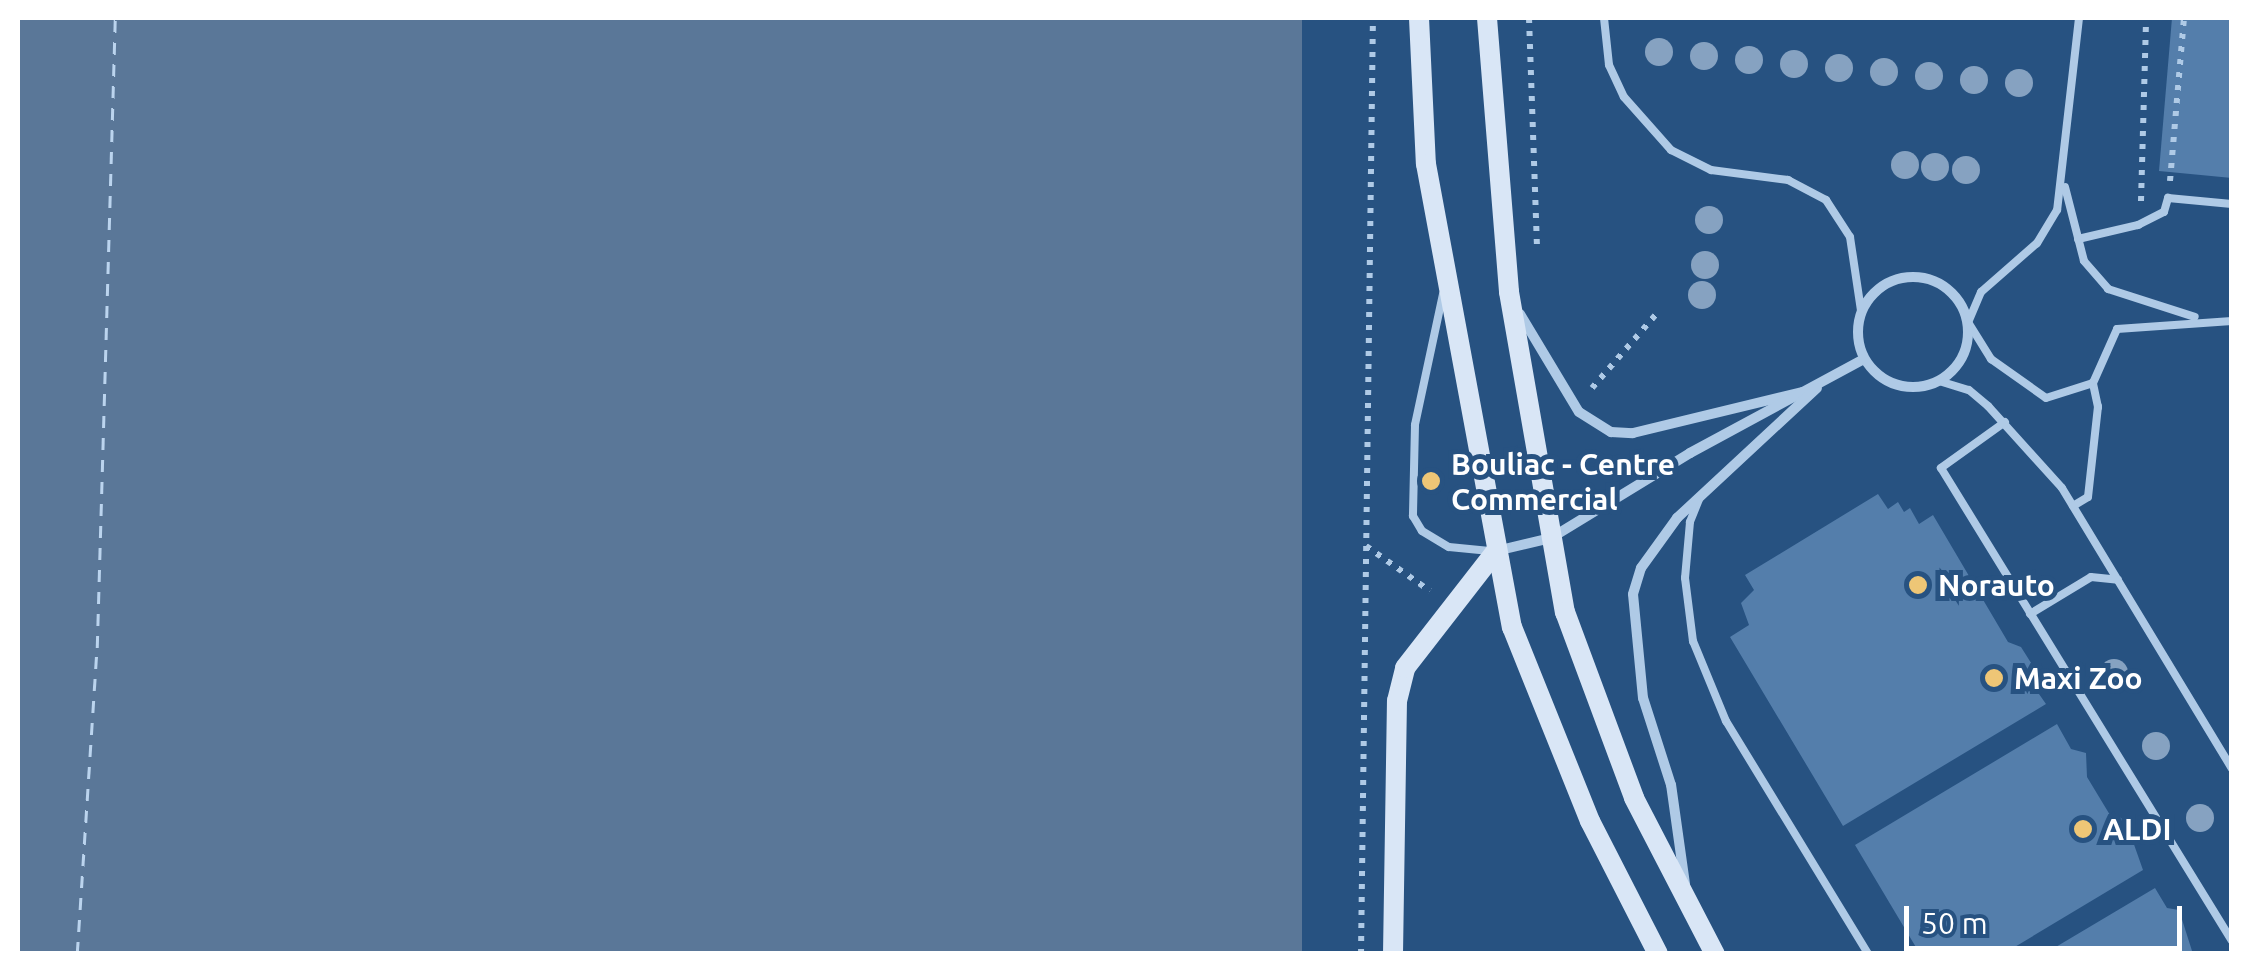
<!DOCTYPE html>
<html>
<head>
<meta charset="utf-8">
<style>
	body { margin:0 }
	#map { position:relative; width:2249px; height:971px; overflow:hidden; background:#275281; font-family:Ubuntu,sans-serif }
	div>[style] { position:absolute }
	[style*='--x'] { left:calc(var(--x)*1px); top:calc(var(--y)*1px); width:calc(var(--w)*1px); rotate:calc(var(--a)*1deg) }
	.water>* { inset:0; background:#5a7798; transform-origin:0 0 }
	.ferry>* { height:2.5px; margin-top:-1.25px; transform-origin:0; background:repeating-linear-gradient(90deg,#bbd4ee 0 12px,transparent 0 22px) }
	.building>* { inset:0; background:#547eab }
	.path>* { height:6px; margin-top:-3px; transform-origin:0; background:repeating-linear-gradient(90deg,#afcae6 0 5px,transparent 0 13px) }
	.lane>* { height:8px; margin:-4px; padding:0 4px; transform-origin:4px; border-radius:4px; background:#afcae6 }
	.street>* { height:10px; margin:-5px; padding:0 5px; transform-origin:5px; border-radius:5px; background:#afcae6 }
	.street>.ring { margin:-5px; padding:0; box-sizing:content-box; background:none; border:10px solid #afcae6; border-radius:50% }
	.secondary>* { height:20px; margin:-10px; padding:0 10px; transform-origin:10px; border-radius:10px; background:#d9e6f6 }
	.trees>* { width:28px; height:28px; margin:-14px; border-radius:50%; background:#86a2c1 }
	.dots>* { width:28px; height:28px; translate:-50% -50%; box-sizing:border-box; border:5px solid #275281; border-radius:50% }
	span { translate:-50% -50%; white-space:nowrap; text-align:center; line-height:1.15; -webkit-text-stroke:10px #275281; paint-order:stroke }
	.poi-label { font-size:30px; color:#fff; font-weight:700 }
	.left { translate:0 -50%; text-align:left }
	.frame { position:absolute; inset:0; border:20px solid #fff; pointer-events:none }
	.scale { position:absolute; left:1904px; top:906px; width:278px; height:45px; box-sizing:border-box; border:5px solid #fff; border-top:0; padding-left:12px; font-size:30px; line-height:35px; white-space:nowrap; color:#fff; -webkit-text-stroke:8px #275281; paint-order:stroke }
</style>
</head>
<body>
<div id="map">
	<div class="water">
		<i style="left:18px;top:18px;width:1284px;height:935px"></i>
	</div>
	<div class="ferry">
		<i style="--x:77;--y:954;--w:307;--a:-86.3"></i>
		<i style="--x:97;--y:648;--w:630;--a:-88.36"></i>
	</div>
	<div class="building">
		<i style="clip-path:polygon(2172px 18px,2232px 18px,2232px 178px,2159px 171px)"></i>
		<i style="clip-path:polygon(1878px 494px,1888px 509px,1898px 502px,1904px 512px,1910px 508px,1919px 524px,1933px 515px,2008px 642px,2021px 647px,2033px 666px,2030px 681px,2046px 704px,1843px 826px,1730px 637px,1749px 625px,1741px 603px,1754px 590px,1745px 575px)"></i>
		<i style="clip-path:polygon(2057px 724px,2071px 749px,2086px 753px,2087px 777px,2110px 815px,2125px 819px,2143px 870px,2003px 954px,1920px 954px,1855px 845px)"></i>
		<i style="clip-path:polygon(2155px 888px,2167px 908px,2179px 910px,2193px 954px,2044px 954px)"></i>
	</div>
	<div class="path">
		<i style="--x:1529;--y:18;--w:233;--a:88"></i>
		<i style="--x:2170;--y:181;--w:164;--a:-85.1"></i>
		<i style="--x:2141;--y:201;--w:183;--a:-88.4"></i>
		<i style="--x:1592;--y:388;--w:101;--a:-49"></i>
		<i style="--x:1366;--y:546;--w:78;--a:35.1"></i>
		<i style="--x:1361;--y:954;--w:936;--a:-89.27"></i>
	</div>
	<div class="lane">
		<i style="--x:1604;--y:18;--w:47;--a:83.9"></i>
		<i style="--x:1609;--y:65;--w:35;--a:65"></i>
		<i style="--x:1624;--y:97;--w:71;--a:48.4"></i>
		<i style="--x:1671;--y:150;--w:45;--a:26.6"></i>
		<i style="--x:1711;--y:170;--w:78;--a:7.4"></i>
		<i style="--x:1788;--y:180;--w:43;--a:27.8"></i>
		<i style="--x:1826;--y:200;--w:44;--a:57"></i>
		<i style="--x:1850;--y:237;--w:75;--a:81.5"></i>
		<i style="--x:2079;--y:18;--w:193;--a:96.5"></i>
		<i style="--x:2057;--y:210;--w:39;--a:121"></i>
		<i style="--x:2037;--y:243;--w:74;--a:138.8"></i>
		<i style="--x:1981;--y:292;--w:33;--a:113"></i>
		<i style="--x:1968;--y:322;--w:44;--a:58.1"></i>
		<i style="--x:1991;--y:359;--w:67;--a:35.3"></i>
		<i style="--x:2046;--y:398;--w:49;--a:-17.7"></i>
		<i style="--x:2093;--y:383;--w:59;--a:-66"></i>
		<i style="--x:2117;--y:329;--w:115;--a:-4"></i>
		<i style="--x:2065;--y:187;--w:76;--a:75.6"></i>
		<i style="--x:2084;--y:261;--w:37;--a:49"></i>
		<i style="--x:2108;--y:289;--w:91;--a:17.8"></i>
		<i style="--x:2078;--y:239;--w:62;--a:-13.1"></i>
		<i style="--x:2138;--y:225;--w:29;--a:-27"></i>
		<i style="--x:2164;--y:212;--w:15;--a:-74"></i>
		<i style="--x:2168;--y:198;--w:64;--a:5.4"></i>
		<i style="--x:1443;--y:294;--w:134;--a:102.1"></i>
		<i style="--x:1415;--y:425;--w:91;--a:91.3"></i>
		<i style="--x:1413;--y:516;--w:17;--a:59"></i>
		<i style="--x:1422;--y:531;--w:31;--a:31"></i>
		<i style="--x:1449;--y:547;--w:41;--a:5.6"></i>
		<i style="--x:1939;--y:381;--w:31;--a:17"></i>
		<i style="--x:1969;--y:390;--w:25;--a:40"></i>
		<i style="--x:1988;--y:406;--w:110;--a:47.9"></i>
		<i style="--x:2062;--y:488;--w:328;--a:58.8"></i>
		<i style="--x:2005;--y:422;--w:79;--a:144.3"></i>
		<i style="--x:1941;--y:468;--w:555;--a:58.4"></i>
		<i style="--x:1700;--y:497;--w:27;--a:112"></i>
		<i style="--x:1690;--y:522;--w:56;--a:95.1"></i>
		<i style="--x:1685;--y:578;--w:64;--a:82.8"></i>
		<i style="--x:1693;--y:641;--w:87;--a:67.6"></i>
		<i style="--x:1726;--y:721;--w:273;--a:58.6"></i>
		<i style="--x:2073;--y:506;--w:17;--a:-31"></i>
		<i style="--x:2088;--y:497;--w:91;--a:-83.7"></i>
		<i style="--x:2098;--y:407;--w:25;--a:-102"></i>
		<i style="--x:2030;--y:614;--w:71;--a:-31.2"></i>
		<i style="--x:2091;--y:577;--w:27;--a:6"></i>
	</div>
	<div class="street">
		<i class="ring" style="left:1858px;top:277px;width:100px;height:100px"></i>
		<i style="--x:1520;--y:314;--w:114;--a:59"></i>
		<i style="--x:1579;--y:412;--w:38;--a:32"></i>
		<i style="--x:1611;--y:432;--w:22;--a:3"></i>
		<i style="--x:1633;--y:433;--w:174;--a:-13.6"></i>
		<i style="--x:1496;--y:551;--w:57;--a:-13.3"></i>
		<i style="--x:1551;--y:538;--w:163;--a:-31.4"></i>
		<i style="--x:1690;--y:453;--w:198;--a:-28.4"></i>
		<i style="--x:1685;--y:884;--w:100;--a:-98"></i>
		<i style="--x:1671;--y:785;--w:91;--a:-107.8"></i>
		<i style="--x:1643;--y:698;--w:104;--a:-95.5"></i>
		<i style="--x:1633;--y:594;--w:27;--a:-73"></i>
		<i style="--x:1641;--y:568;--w:62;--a:-54.2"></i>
		<i style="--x:1677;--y:518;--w:191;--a:-42.9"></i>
	</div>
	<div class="secondary">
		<i style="--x:1419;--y:18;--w:146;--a:87.3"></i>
		<i style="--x:1426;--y:164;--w:471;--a:79.5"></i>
		<i style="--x:1512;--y:627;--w:209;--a:68.1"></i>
		<i style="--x:1590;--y:821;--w:149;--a:62.9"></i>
		<i style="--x:1487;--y:18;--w:275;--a:85.4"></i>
		<i style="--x:1509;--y:292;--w:325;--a:80.1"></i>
		<i style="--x:1565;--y:612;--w:198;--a:69.6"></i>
		<i style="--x:1634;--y:798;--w:176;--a:62.6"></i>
		<i style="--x:1393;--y:954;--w:253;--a:-89.1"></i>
		<i style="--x:1397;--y:701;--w:34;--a:-76"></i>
		<i style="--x:1405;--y:668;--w:148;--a:-52.1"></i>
	</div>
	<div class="trees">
		<i style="left:1659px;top:52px"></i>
		<i style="left:1704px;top:56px"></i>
		<i style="left:1749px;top:60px"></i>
		<i style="left:1794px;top:64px"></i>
		<i style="left:1839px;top:68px"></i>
		<i style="left:1884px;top:72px"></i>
		<i style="left:1929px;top:76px"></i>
		<i style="left:1974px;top:80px"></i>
		<i style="left:2019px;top:83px"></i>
		<i style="left:1905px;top:165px"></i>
		<i style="left:1935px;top:167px"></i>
		<i style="left:1966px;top:170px"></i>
		<i style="left:1709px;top:220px"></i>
		<i style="left:1705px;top:265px"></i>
		<i style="left:1702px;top:295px"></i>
		<i style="left:2114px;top:673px"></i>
		<i style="left:2156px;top:746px"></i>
		<i style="left:2200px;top:818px"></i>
	</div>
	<div class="dots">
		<i style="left:1431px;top:481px;background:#eec676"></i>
		<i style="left:1918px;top:585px;background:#eec676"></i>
		<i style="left:1994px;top:678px;background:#eec676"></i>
		<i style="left:2083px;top:829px;background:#eec676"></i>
	</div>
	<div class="poi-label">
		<span class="left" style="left:1451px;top:481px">Bouliac - Centre<br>Commercial</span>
		<span class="left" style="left:1938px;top:585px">Norauto</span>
		<span class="left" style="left:2014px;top:678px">Maxi Zoo</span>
		<span class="left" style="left:2103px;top:829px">ALDI</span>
	</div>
	<div class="frame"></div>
	<div class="scale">50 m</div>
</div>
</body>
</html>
